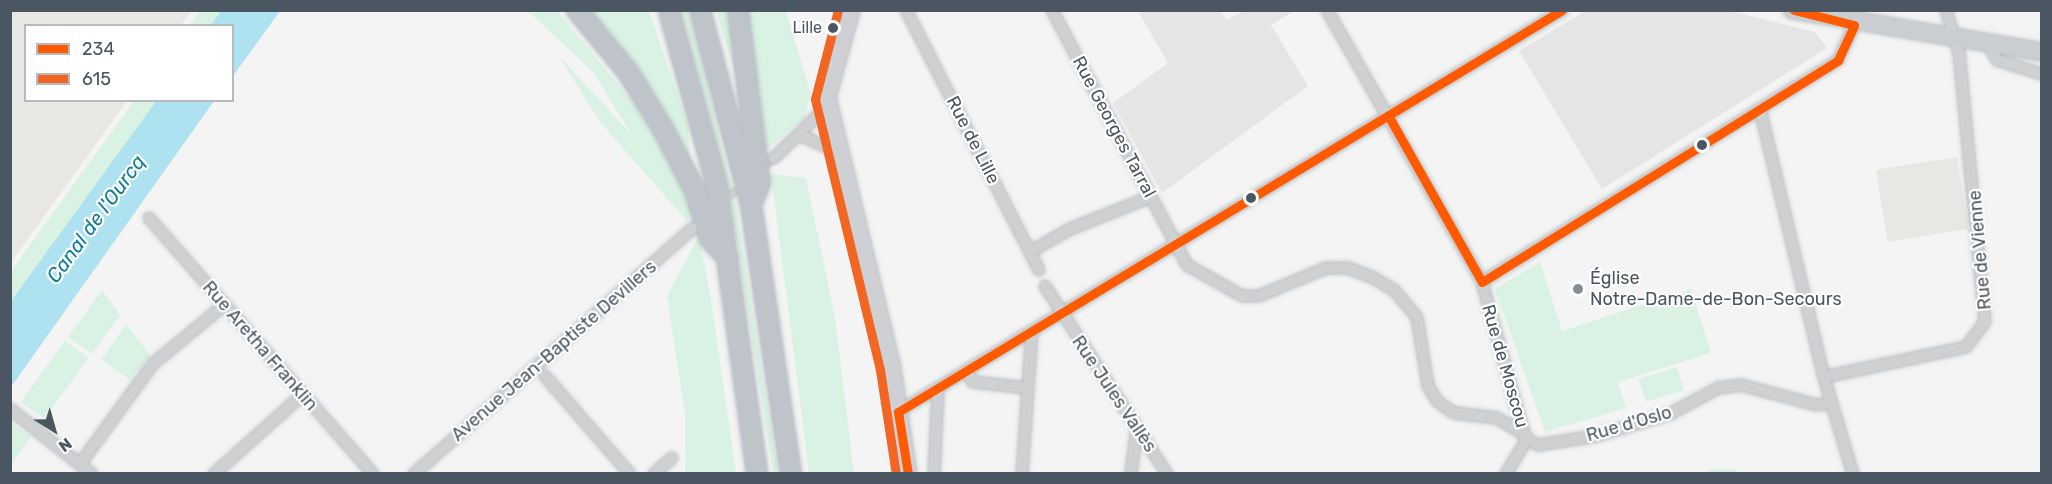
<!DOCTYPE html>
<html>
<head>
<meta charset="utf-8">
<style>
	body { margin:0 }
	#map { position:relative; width:2052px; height:484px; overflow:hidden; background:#f4f4f4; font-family:Rubik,sans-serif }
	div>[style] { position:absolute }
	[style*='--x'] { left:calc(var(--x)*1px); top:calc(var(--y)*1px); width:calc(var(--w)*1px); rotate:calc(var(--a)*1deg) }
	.commercial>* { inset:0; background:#e8e7e3; transform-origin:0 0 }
	.education>* { inset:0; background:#e6e5e6 }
	.green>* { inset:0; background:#d9f2e3; transform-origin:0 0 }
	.water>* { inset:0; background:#aee2f0 }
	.street-tunnel>* { height:10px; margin-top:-5px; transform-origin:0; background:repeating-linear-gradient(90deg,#d2d4d7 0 10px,transparent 0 15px) }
	.roads { filter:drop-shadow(0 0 2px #b9bec3) drop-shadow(0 0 2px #b9bec3) }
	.street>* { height:10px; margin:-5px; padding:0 5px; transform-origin:5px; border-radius:5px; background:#ced0d2 }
	.secondary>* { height:15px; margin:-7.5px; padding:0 7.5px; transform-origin:7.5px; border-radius:7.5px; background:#ced0d4 }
	.primary>* { height:16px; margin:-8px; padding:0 8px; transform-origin:8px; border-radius:8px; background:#caced1 }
	.highway>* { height:20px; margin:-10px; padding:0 10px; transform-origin:10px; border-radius:10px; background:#bec4c9 }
	.bus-1>* { height:9px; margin:-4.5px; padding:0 4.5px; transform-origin:4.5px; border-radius:4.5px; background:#ff5a00 }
	.bus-2>* { height:9px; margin:-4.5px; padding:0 4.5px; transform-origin:4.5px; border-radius:4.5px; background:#f26522 }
	.dots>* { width:16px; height:16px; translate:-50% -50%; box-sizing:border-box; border:3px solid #fff; border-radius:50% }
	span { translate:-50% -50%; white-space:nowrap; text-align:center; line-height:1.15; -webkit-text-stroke:4.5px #fff; paint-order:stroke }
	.bus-label { font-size:16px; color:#4a5661 }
	.right { translate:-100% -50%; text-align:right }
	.street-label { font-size:18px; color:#4a5661 }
	.poi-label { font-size:18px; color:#4a5661 }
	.left { translate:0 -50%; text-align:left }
	.water-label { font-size:20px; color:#0c7c9b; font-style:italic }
	.frame { position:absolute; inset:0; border:12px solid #4a5661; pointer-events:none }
	.legend { position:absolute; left:24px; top:24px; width:210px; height:78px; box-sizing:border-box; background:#fff; border:2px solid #b7bbc0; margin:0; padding:8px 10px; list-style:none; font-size:18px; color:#4a5661 }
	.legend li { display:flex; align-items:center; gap:12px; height:30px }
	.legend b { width:30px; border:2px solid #b7bbc0 }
	.north { position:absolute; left:24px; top:400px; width:60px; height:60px; -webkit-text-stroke:4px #fff; paint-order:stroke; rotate:143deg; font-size:16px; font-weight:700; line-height:24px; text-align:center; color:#4a5661 }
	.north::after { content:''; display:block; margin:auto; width:21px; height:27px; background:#4a5661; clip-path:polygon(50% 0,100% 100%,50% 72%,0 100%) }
</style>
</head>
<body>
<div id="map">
	<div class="commercial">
		<i style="clip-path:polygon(11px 10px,192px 11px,181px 25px,26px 26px,26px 100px,127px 101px,11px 262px)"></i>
		<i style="left:1957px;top:157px;width:73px;height:82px;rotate:81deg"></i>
	</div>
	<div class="education">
		<i style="clip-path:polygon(1587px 10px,1731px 11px,1815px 32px,1827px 48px,1602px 189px,1519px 51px)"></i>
		<i style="clip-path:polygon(1138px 11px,1220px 11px,1227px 20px,1244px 11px,1294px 11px,1271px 25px,1308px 86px,1162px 193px,1113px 103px,1168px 63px)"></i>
	</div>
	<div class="green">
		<i style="clip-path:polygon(200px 11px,222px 11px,211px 25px,189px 26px)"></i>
		<i style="clip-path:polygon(528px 11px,557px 11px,676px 154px,693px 215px,687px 221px,601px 123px,558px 55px,632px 135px,593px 72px)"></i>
		<i style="clip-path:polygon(587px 11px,649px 11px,688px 126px,690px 159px,639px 70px)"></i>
		<i style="clip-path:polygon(682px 11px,687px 11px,695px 35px,736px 205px,778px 473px,773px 473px,729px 193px)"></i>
		<i style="clip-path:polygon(716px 11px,731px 11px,737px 77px,724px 38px)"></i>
		<i style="clip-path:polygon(748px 11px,786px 11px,811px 95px,804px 118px,767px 149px)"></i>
		<i style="clip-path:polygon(134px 101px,157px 101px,11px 301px,11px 271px)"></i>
		<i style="clip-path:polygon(771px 174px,806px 178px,835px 318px,854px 473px,809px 473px)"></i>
		<i style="clip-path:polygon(699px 236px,711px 300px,736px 473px,685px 473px,685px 414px,667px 296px)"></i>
		<i style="clip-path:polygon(1540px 262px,1562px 331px,1691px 289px,1711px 353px,1618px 382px,1626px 408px,1545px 432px,1495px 289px)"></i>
		<i style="clip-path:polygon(102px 290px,120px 315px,92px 354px,68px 337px)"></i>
		<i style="clip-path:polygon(126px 324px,150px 355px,130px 380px,101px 360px)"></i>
		<i style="left:65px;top:341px;width:29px;height:75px;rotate:36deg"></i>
		<i style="left:1677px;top:367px;width:24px;height:40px;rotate:73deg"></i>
		<i style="clip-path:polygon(11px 422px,31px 437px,11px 465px)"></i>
		<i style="clip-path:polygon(1717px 469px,1733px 469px,1741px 473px,1700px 473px)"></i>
	</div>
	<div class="water">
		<i style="clip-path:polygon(222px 10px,280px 11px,233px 76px,232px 26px,211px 25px)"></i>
		<i style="clip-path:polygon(157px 100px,214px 101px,11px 387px,11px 301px)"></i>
	</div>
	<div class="street-tunnel">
		<i style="--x:718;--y:206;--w:74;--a:-40.6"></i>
	</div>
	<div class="roads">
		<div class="street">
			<i style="--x:906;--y:10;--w:292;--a:62.9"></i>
			<i style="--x:1052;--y:10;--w:289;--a:62.1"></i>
			<i style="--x:1187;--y:265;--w:63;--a:29.4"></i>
			<i style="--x:1242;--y:296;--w:17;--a:0"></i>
			<i style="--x:1259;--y:296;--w:73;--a:-22.7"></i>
			<i style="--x:1326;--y:268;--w:22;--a:0"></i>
			<i style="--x:1348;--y:268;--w:26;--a:21"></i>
			<i style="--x:1372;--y:277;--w:26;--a:31"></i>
			<i style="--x:1394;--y:290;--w:35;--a:50"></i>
			<i style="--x:1417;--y:317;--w:70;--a:80.9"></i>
			<i style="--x:1428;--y:386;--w:17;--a:59"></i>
			<i style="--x:1437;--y:401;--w:21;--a:35"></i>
			<i style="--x:1454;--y:413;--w:43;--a:6.6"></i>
			<i style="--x:1497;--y:418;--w:33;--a:31"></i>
			<i style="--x:1327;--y:10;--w:313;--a:60.3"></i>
			<i style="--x:1482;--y:282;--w:161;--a:74.5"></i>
			<i style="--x:1987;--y:42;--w:21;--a:61"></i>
			<i style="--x:1997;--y:60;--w:47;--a:17.3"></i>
			<i style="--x:1760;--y:109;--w:276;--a:76.6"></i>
			<i style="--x:1824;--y:377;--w:101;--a:73.4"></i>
			<i style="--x:799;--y:135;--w:46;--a:23.2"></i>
			<i style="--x:774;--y:158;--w:69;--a:-44.4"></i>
			<i style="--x:823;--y:110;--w:12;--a:-76"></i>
			<i style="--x:149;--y:218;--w:340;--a:48.8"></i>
			<i style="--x:1030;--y:252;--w:46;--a:-29.9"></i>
			<i style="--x:1070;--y:229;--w:87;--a:-21.6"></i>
			<i style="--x:1482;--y:282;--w:420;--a:-31.9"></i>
			<i style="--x:1838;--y:60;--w:38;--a:-65"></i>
			<i style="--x:1045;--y:286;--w:224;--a:57"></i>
			<i style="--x:966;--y:371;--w:13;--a:58"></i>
			<i style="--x:973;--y:382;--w:54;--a:6.3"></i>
			<i style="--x:545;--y:376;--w:130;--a:49.1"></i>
			<i style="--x:1824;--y:377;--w:145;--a:-11.9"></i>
			<i style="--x:1966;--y:347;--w:31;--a:-53"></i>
			<i style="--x:1985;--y:322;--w:270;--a:-95.5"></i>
			<i style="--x:1959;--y:53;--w:45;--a:-106.8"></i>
			<i style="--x:10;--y:409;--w:105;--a:38.4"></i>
			<i style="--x:898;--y:412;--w:777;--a:-31.15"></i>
			<i style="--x:1527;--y:439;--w:13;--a:29"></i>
			<i style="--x:1538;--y:445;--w:59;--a:-8.8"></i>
			<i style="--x:1596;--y:436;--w:77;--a:-16.6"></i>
			<i style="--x:1670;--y:414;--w:55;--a:-28.4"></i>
			<i style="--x:1718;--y:388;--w:23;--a:-7"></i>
			<i style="--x:1741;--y:385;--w:79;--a:14.7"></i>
			<i style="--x:1817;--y:405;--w:14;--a:-8"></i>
			<i style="--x:80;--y:464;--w:124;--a:-53.9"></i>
			<i style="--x:153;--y:364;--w:92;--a:-39.7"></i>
			<i style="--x:214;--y:474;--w:118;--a:-41.9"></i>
			<i style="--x:414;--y:474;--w:372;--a:-41.4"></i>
			<i style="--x:654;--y:474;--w:24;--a:-42"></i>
			<i style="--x:934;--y:474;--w:86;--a:-87.3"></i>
			<i style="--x:1022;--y:474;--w:143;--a:-86"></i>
			<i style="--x:1131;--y:474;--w:46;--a:-82.6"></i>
			<i style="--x:1506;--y:474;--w:41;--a:-59"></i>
		</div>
		<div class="secondary">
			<i style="--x:851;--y:10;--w:90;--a:105.4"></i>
			<i style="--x:827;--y:97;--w:279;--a:76.5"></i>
			<i style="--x:892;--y:368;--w:107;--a:81.4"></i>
		</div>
		<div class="primary">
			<i style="--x:1792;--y:10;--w:254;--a:9.5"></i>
		</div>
		<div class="highway">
			<i style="--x:577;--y:10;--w:80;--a:50.6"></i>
			<i style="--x:628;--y:72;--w:67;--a:58.4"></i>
			<i style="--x:663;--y:129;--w:70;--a:62.7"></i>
			<i style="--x:695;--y:191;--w:50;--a:72.6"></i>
			<i style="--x:710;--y:239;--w:26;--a:47"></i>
			<i style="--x:669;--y:10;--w:181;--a:74.7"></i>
			<i style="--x:717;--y:185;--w:292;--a:82.1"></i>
			<i style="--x:700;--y:10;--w:201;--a:75.3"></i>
			<i style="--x:751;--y:204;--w:273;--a:81.6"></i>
			<i style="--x:738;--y:10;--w:174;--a:82.8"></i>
			<i style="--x:760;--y:183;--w:21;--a:113"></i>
		</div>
	</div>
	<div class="bus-1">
		<i style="--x:1389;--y:117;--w:189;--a:60.6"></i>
		<i style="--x:1482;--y:282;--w:420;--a:-31.9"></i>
		<i style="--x:1838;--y:60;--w:38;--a:-65"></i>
		<i style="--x:1854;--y:25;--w:62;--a:-166"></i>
		<i style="--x:898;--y:412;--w:776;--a:-31.19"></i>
		<i style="--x:898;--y:412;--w:63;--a:80.8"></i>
	</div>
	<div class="bus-2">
		<i style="--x:838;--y:10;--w:92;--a:104.5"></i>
		<i style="--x:815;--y:99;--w:279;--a:76.5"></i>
		<i style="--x:880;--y:370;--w:105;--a:81.3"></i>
	</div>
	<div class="dots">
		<i style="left:833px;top:28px;background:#4a5661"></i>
		<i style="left:1702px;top:145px;background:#4a5661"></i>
		<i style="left:1251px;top:198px;background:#4a5661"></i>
		<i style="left:1578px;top:289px;background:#868d94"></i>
	</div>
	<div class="bus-label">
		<span class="right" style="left:822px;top:28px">Lille</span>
	</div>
	<div class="street-label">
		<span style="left:1114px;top:127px;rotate:62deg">Rue Georges Tarral</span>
		<span style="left:973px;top:140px;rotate:63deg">Rue de Lille</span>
		<span style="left:1980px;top:250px;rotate:-95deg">Rue de Vienne</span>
		<span style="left:260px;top:346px;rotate:49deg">Rue Aretha Franklin</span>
		<span style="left:554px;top:351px;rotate:-41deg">Avenue Jean-Baptiste Devillers</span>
		<span style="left:1505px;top:366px;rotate:74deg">Rue de Moscou</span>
		<span style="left:1114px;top:394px;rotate:56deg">Rue Jules Vallès</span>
		<span style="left:1629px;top:424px;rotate:-16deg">Rue d'Oslo</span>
	</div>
	<div class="poi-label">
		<span class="left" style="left:1590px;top:289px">Église<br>Notre-Dame-de-Bon-Secours</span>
	</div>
	<div class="water-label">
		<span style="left:96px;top:219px;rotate:-54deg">Canal de l'Ourcq</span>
	</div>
	<div class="frame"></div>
	<ul class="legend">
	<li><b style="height:8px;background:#ff5a00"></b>234</li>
	<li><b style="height:8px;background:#f26522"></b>615</li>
	</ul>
	<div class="north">N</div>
</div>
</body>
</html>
